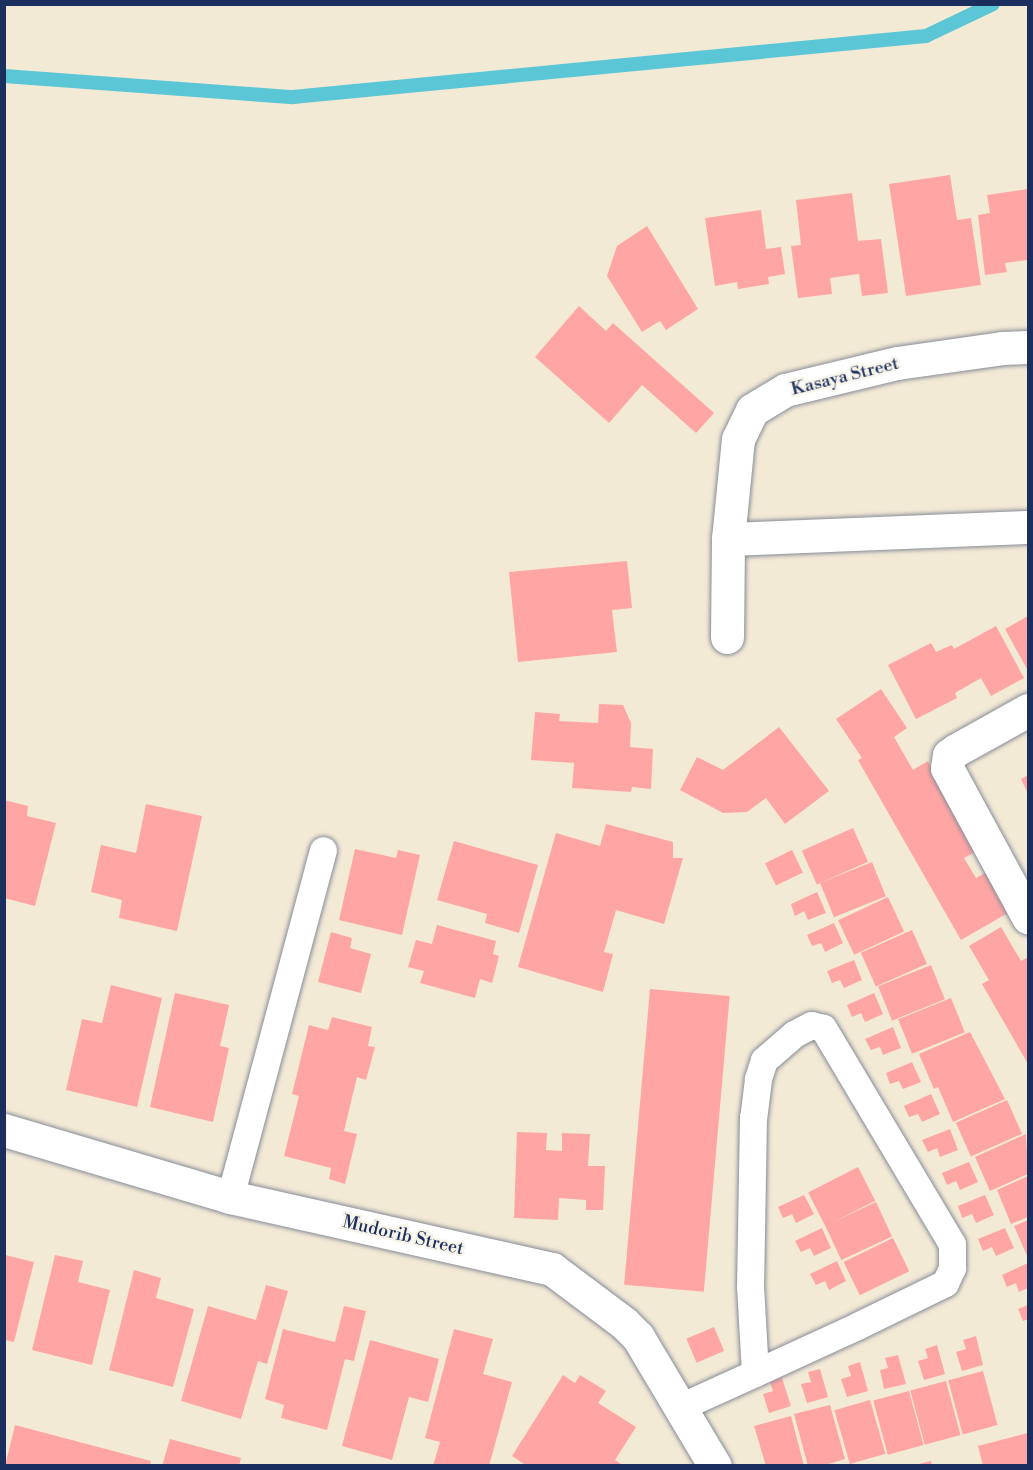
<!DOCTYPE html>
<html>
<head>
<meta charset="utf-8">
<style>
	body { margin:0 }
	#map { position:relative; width:1033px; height:1470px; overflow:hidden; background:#f3ead5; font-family:"Libre Bodoni",serif }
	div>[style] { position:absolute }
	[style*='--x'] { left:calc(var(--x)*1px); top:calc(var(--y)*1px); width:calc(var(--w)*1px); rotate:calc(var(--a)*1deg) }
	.stream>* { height:14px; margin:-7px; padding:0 7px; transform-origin:7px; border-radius:7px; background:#5bc6d6 }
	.building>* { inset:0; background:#ffa6a4; transform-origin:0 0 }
	.roads { filter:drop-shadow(0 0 2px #878c9a) drop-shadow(0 0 2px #878c9a) }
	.lane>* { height:27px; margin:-13.5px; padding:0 13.5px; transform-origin:13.5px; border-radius:13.5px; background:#fff }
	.street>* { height:33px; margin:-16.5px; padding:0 16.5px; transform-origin:16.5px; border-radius:16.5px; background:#fff }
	span { translate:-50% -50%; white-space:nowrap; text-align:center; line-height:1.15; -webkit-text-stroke:4.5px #f7f3e8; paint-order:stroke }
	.street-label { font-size:18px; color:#1b2f5e }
	.frame { position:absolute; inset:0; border:6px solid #1b2f5e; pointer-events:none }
</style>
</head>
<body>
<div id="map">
	<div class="stream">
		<i style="--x:4;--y:76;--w:290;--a:4.2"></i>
		<i style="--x:293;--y:97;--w:636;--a:-5.5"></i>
		<i style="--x:926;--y:36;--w:74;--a:-25.5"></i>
	</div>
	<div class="building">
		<i style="clip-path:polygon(950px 175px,957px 220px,971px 218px,981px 285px,906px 296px,889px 184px)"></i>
		<i style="clip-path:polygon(1028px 189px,1028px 260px,1005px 263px,1007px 272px,985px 275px,978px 215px,990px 213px,987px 195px)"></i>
		<i style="clip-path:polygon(852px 193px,858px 241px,881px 239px,888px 293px,862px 296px,859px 274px,830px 278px,832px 294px,798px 298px,791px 246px,801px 245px,796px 200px)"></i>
		<i style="clip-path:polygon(761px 210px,766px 249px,781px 247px,785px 274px,768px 277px,769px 284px,738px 289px,737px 282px,715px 286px,705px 218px)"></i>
		<i style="clip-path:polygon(647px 226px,698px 309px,666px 330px,660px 321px,642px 332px,607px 276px,617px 246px)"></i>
		<i style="clip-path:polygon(579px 306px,606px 331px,613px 323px,714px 413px,696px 433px,642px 385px,609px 423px,535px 357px)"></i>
		<i style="clip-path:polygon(627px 561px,632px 608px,612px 610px,617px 652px,518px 662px,509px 572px)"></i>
		<i style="clip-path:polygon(1028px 616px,1028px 671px,1005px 629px)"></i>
		<i style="clip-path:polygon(996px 626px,1024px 678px,991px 696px,981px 678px,955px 693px,957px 698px,916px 719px,888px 665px,931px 643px,936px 652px,952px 645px,954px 649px)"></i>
		<i style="clip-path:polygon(881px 689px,907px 728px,894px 737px,913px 770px,928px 761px,979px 850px,964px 858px,976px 878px,990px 870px,1013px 910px,961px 940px,858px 760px,862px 758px,836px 719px)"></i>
		<i style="clip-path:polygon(599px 704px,623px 705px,631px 723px,630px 747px,653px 749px,651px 789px,632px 787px,631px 792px,572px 788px,574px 763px,531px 760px,535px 712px,560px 714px,559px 721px,598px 723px)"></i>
		<i style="clip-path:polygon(779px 727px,829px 791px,785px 824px,766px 798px,747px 812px,723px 813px,680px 790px,697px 757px,723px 770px)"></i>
		<i style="clip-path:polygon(1028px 775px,1028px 794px,1021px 779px)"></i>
		<i style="clip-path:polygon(4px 800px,28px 806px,27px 816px,56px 823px,35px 906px,4px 898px)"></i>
		<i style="clip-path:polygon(146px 804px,202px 816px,177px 931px,119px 918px,122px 900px,91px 892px,101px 845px,136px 853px)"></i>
		<i style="clip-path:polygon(606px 824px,673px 842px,673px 858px,683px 858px,664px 924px,616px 910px,604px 952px,613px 954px,603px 992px,518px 967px,556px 833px,600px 846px)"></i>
		<i style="left:853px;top:828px;width:37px;height:56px;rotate:66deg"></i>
		<i style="clip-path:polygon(454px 841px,538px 865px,519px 933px,485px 923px,487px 914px,437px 900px)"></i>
		<i style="clip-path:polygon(355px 849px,396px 858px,398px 850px,420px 855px,402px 935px,339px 920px)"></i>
		<i style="left:792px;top:850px;width:25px;height:30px;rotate:64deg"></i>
		<i style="left:872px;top:862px;width:37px;height:56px;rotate:68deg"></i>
		<i style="clip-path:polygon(817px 892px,826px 913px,808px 920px,804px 911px,795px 916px,791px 904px)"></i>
		<i style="left:888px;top:897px;width:38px;height:55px;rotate:65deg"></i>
		<i style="clip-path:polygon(834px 923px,843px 943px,825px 952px,821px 943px,812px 946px,807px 935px)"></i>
		<i style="clip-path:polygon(437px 925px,496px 941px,493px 954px,499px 956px,492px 983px,480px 979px,475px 998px,420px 983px,424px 971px,408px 967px,416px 940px,432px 944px)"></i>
		<i style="clip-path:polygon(1001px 927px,1021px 961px,1028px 957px,1028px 1064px,982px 984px,989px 980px,969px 946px)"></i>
		<i style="left:912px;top:930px;width:37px;height:56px;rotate:66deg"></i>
		<i style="clip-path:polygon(331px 932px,352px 938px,350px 948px,371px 954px,361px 993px,318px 982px)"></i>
		<i style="clip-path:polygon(854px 960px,862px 980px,844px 988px,840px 980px,832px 983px,827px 971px)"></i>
		<i style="left:931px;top:965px;width:37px;height:57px;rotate:68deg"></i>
		<i style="clip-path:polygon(111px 985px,162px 998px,137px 1107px,66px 1090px,82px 1019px,102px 1023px)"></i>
		<i style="left:650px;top:989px;width:80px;height:297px;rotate:5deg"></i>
		<i style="clip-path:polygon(175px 993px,229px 1005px,220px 1046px,229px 1048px,213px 1122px,150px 1107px)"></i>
		<i style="clip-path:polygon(874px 993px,883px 1014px,865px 1022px,861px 1013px,852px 1017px,847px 1005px)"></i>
		<i style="left:951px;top:998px;width:37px;height:57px;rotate:68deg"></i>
		<i style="clip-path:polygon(332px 1017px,372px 1027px,368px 1046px,375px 1047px,366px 1080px,357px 1077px,344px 1131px,357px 1134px,345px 1184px,329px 1179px,331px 1168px,284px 1156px,299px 1096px,292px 1094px,309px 1025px,328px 1030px)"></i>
		<i style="clip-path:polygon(893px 1027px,901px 1048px,883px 1055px,880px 1047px,871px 1050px,865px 1039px)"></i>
		<i style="clip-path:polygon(970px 1032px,1005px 1099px,953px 1122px,938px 1087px,934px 1089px,919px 1054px)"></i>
		<i style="clip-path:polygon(912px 1062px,921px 1082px,903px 1089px,899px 1081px,890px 1084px,886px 1073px)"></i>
		<i style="clip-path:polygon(931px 1094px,940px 1114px,922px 1122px,918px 1114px,909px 1117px,904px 1106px)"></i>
		<i style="left:1007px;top:1100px;width:37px;height:56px;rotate:66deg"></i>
		<i style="clip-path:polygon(950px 1129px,958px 1150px,940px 1157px,937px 1148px,928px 1152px,922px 1140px)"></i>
		<i style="clip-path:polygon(517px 1132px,547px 1133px,546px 1150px,562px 1151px,562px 1133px,590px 1134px,588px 1166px,605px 1166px,603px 1210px,586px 1210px,586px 1200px,559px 1198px,558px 1220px,514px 1218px)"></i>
		<i style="clip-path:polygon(1026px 1134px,1028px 1174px,990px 1191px,975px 1157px)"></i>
		<i style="clip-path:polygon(969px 1162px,978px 1182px,960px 1190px,956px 1181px,947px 1185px,942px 1173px)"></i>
		<i style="left:858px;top:1167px;width:38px;height:56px;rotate:63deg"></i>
		<i style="clip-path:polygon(1028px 1176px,1028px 1217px,1011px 1224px,997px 1190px)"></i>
		<i style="clip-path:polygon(804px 1195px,814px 1214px,796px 1223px,792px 1214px,783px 1218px,778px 1207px)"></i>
		<i style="clip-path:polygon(985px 1195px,994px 1215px,976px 1223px,972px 1214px,962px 1218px,958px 1206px)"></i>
		<i style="left:876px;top:1202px;width:38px;height:56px;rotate:65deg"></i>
		<i style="clip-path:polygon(1028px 1220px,1028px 1258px,1014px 1226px)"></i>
		<i style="clip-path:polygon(822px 1228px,831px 1248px,814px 1256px,810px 1248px,801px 1252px,795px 1241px)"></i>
		<i style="clip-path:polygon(1005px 1228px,1014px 1248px,996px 1256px,992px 1247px,983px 1251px,978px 1239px)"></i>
		<i style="left:893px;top:1238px;width:37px;height:55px;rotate:64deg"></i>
		<i style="clip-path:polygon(5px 1255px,34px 1262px,14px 1342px,5px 1340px)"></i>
		<i style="clip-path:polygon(55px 1255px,83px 1261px,78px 1282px,110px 1290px,92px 1365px,32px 1350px)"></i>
		<i style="clip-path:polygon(837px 1261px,846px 1281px,829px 1290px,825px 1281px,816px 1285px,810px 1274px)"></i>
		<i style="clip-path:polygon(1028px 1263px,1028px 1288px,1019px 1292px,1016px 1283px,1007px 1287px,1002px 1275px)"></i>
		<i style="clip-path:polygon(134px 1270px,161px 1278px,156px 1298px,194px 1309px,173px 1387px,109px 1370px)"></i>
		<i style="clip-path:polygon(266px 1285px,288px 1291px,267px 1364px,258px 1361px,241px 1419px,181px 1401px,208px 1306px,256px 1320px)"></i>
		<i style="clip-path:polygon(1028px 1305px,1028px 1319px,1023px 1321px,1018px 1309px)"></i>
		<i style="clip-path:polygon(344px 1306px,366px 1311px,354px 1361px,345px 1359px,327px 1430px,281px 1418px,284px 1405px,265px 1399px,283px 1329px,335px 1342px)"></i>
		<i style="left:714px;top:1327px;width:26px;height:30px;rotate:67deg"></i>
		<i style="clip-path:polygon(454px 1329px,493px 1339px,483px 1374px,512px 1382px,489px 1466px,433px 1466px,440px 1442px,425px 1438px)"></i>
		<i style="clip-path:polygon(976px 1336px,983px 1365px,962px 1371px,956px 1352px,966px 1349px,963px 1340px)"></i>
		<i style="clip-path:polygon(370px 1340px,439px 1359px,428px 1402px,409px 1397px,392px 1460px,342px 1446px)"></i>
		<i style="clip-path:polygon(937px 1345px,945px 1374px,924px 1380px,918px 1361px,928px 1358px,925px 1349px)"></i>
		<i style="clip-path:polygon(898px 1355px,906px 1384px,884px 1389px,880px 1370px,888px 1368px,885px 1358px)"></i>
		<i style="clip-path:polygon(860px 1362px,868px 1391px,847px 1397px,841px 1379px,851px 1376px,848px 1366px)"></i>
		<i style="clip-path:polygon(820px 1369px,828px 1397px,807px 1403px,801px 1384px,811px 1382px,808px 1372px)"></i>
		<i style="left:983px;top:1371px;width:56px;height:36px;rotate:75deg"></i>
		<i style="clip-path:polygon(563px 1375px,575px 1383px,580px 1375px,606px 1391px,598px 1403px,636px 1427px,615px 1460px,624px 1466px,527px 1466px,512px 1456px)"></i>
		<i style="clip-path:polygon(782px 1378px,791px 1406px,769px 1413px,763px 1394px,773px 1391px,770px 1382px)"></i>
		<i style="left:946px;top:1381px;width:56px;height:37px;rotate:75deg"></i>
		<i style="left:909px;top:1391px;width:56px;height:37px;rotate:75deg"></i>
		<i style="left:870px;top:1400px;width:56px;height:37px;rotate:74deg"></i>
		<i style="clip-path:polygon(830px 1405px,845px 1459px,822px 1466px,808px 1466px,794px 1414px)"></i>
		<i style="clip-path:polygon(791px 1416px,804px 1466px,766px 1466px,754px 1426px)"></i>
		<i style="clip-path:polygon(15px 1425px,151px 1461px,150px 1466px,5px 1466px)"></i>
		<i style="clip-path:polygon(1028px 1433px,1028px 1466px,983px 1466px,978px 1446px)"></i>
		<i style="clip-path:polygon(170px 1439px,241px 1458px,239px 1466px,162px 1466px)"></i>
		<i style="clip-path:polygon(931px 1461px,932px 1466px,915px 1466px,915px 1465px)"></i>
	</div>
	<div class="roads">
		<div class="lane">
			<i style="--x:230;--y:1197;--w:359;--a:-75"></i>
			<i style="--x:680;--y:1407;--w:82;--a:-24.4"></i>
			<i style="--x:755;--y:1373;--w:112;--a:-24.7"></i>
			<i style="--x:857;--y:1326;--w:98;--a:-26"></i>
			<i style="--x:945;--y:1283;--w:17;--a:-65"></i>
			<i style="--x:952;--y:1268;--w:24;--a:-90"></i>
			<i style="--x:952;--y:1244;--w:252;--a:-120.8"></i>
			<i style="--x:823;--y:1028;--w:12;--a:-166"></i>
			<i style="--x:811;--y:1025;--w:19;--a:152"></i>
			<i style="--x:794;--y:1034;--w:40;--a:139"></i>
			<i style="--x:764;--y:1060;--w:20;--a:108"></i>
			<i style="--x:758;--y:1079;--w:38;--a:97"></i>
			<i style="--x:753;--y:1117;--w:169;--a:91"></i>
			<i style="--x:750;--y:1286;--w:87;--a:86.7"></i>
		</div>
		<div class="street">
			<i style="--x:728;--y:539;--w:300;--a:-2.3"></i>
			<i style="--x:727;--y:637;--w:98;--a:-89.4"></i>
			<i style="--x:728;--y:539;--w:100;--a:-84.3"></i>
			<i style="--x:738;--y:439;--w:32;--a:-64"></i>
			<i style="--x:752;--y:410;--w:39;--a:-31"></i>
			<i style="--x:785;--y:390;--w:115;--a:-13.6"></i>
			<i style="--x:897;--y:363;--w:106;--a:-8.1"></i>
			<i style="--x:1002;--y:348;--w:26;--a:-2"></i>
			<i style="--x:1028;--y:710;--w:82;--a:150.9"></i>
			<i style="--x:956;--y:750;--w:9;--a:144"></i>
			<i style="--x:949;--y:755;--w:13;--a:99"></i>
			<i style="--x:947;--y:768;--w:170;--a:61.5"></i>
			<i style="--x:4;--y:1130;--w:236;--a:16.5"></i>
			<i style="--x:230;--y:1197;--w:330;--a:12.6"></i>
			<i style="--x:552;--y:1269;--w:90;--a:36.9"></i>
			<i style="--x:624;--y:1323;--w:20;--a:45"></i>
			<i style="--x:638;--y:1337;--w:150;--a:59.2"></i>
		</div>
	</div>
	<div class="street-label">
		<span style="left:845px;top:377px;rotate:-14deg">Kasaya Street</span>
		<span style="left:403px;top:1236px;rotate:13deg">Mudorib Street</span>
	</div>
	<div class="frame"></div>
</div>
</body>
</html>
